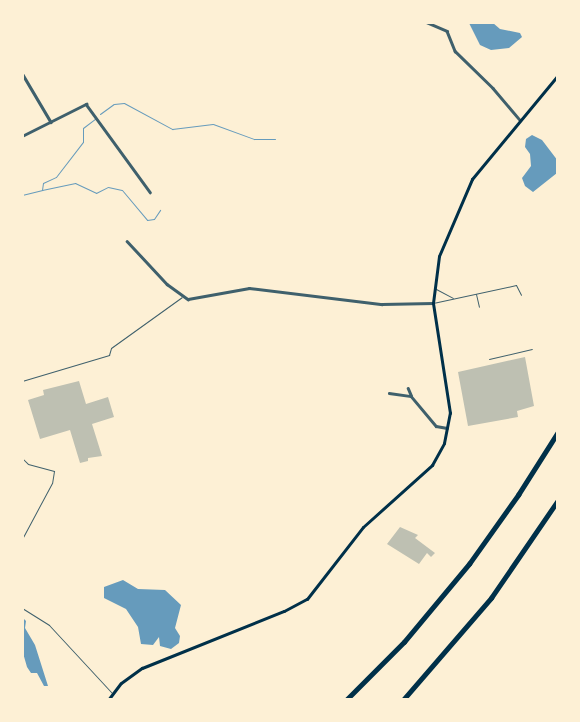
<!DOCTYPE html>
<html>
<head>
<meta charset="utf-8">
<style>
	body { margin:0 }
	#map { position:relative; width:580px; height:722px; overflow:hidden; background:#fdf0d5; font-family:Jost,sans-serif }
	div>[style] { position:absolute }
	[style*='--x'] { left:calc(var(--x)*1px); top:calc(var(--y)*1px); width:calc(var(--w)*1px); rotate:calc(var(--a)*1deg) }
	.water>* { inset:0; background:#669bbc }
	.stream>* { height:1px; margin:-0.5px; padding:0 0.5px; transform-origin:0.5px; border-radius:0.5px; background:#669bbc }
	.building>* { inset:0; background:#bec0b2 }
	.service>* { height:1px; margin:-0.5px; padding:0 0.5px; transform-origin:0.5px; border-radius:0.5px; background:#3f606c }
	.minor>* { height:2.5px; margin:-1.25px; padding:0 1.25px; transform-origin:1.25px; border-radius:1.25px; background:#3f606c }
	.secondary>* { height:3px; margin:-1.5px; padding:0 1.5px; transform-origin:1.5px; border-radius:1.5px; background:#003049 }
	.motorway>* { height:4.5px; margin:-2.25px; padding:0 2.25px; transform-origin:2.25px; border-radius:2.25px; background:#003049 }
	span { translate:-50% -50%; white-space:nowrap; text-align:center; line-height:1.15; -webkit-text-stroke:4.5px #fdf0d5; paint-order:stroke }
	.frame { position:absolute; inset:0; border:24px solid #fdf0d5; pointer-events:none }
</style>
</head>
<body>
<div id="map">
	<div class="water">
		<i style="clip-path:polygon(469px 23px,493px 23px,500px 29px,520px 33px,522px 37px,509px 48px,491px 50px,480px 45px)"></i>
		<i style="clip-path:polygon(532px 135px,542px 140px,558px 161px,557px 173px,533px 192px,525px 186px,522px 178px,531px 166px,530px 154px,525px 147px,526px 139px)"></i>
		<i style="clip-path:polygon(123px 580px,138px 589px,165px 590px,181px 605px,175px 628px,180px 636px,179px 643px,171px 649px,160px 646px,159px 637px,153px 645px,141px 644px,138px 627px,126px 609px,104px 598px,104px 587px)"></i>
		<i style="clip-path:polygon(22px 617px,26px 621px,25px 628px,35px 645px,48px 686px,44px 686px,37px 673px,31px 673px,27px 667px,23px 653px)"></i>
	</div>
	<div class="stream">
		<i style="--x:100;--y:114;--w:17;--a:-36"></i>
		<i style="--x:114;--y:104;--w:10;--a:-6"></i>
		<i style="--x:124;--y:103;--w:55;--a:28.4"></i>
		<i style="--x:172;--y:129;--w:41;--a:-7"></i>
		<i style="--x:213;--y:124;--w:44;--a:20.1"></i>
		<i style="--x:254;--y:139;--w:21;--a:0"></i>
		<i style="--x:42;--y:190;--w:34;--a:-12"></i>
		<i style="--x:75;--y:183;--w:23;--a:25"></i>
		<i style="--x:96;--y:193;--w:13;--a:-27"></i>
		<i style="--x:108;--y:187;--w:14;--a:12"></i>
		<i style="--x:122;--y:190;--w:39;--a:50"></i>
		<i style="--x:147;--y:220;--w:7;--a:-8"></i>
		<i style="--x:154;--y:219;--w:11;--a:-56"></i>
		<i style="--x:22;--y:195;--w:21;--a:-14"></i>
		<i style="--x:42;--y:190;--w:7;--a:-82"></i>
		<i style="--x:43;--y:183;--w:14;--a:-25"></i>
		<i style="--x:56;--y:177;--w:44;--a:-52.4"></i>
		<i style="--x:83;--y:142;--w:14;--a:-90"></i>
		<i style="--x:83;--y:128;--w:15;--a:-37"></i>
	</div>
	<div class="building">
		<i style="clip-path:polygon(525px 357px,534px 406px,517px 411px,518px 417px,468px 426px,458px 372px)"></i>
		<i style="clip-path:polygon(79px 381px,86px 404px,108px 397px,114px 417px,92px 424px,102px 456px,88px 458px,88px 461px,80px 463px,70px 430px,40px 439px,28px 400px,44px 395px,43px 390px)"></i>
		<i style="clip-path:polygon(400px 527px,418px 535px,415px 538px,435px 553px,431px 557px,427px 553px,419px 564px,387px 544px)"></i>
	</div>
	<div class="service">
		<i style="--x:436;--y:289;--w:19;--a:28"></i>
		<i style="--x:476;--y:294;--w:13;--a:77"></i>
		<i style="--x:433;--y:303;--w:85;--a:-12.2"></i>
		<i style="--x:516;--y:285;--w:11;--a:63"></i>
		<i style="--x:489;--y:359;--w:44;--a:-13.1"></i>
		<i style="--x:22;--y:381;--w:91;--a:-16.6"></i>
		<i style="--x:109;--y:355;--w:7;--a:-74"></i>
		<i style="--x:111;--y:348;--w:87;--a:-35.7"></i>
		<i style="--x:22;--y:458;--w:8;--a:45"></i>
		<i style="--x:28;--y:464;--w:27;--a:15"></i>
		<i style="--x:54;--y:471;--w:12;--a:99"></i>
		<i style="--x:52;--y:483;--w:64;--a:118.2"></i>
		<i style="--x:22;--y:544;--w:4;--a:90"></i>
		<i style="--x:22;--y:608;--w:32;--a:32"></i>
		<i style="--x:49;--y:625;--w:93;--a:47.2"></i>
	</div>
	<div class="minor">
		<i style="--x:426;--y:22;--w:23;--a:23"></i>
		<i style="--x:447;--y:31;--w:22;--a:68"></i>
		<i style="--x:455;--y:51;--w:53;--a:44.2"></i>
		<i style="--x:493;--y:88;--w:42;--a:49.8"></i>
		<i style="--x:22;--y:73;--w:57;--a:59.4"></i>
		<i style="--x:22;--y:136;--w:72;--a:-26.6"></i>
		<i style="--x:86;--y:104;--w:109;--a:54"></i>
		<i style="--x:127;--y:241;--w:59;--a:47.1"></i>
		<i style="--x:167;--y:284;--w:26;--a:36"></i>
		<i style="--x:188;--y:299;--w:62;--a:-10.2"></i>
		<i style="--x:249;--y:288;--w:134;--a:6.9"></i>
		<i style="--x:382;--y:304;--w:51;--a:-1.1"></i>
		<i style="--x:389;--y:393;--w:22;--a:8"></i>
		<i style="--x:411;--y:396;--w:8;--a:-113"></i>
		<i style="--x:411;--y:396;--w:39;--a:50"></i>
		<i style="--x:436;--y:426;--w:11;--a:10"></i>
	</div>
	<div class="secondary">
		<i style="--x:108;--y:700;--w:21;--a:-53"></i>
		<i style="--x:121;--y:683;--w:26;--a:-36"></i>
		<i style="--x:142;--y:668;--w:153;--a:-21.9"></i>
		<i style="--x:284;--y:611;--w:26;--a:-28"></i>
		<i style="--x:307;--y:599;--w:91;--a:-52.1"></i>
		<i style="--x:363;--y:527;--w:93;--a:-41.9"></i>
		<i style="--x:432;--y:465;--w:25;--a:-61"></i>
		<i style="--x:444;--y:443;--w:31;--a:-79"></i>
		<i style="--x:450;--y:413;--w:111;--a:-98.8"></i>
		<i style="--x:433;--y:303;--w:47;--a:-82.7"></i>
		<i style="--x:439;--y:256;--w:84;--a:-66.8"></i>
		<i style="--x:472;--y:179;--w:135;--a:-50.4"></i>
	</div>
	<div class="motorway">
		<i style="--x:346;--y:700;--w:82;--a:-45"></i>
		<i style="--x:404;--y:642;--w:102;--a:-50.2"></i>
		<i style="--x:469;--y:564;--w:85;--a:-54.6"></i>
		<i style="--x:518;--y:495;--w:75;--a:-57.6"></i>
		<i style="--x:403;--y:700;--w:135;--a:-49.2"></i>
		<i style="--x:491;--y:598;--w:119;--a:-55.6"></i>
	</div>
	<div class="frame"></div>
</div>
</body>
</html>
